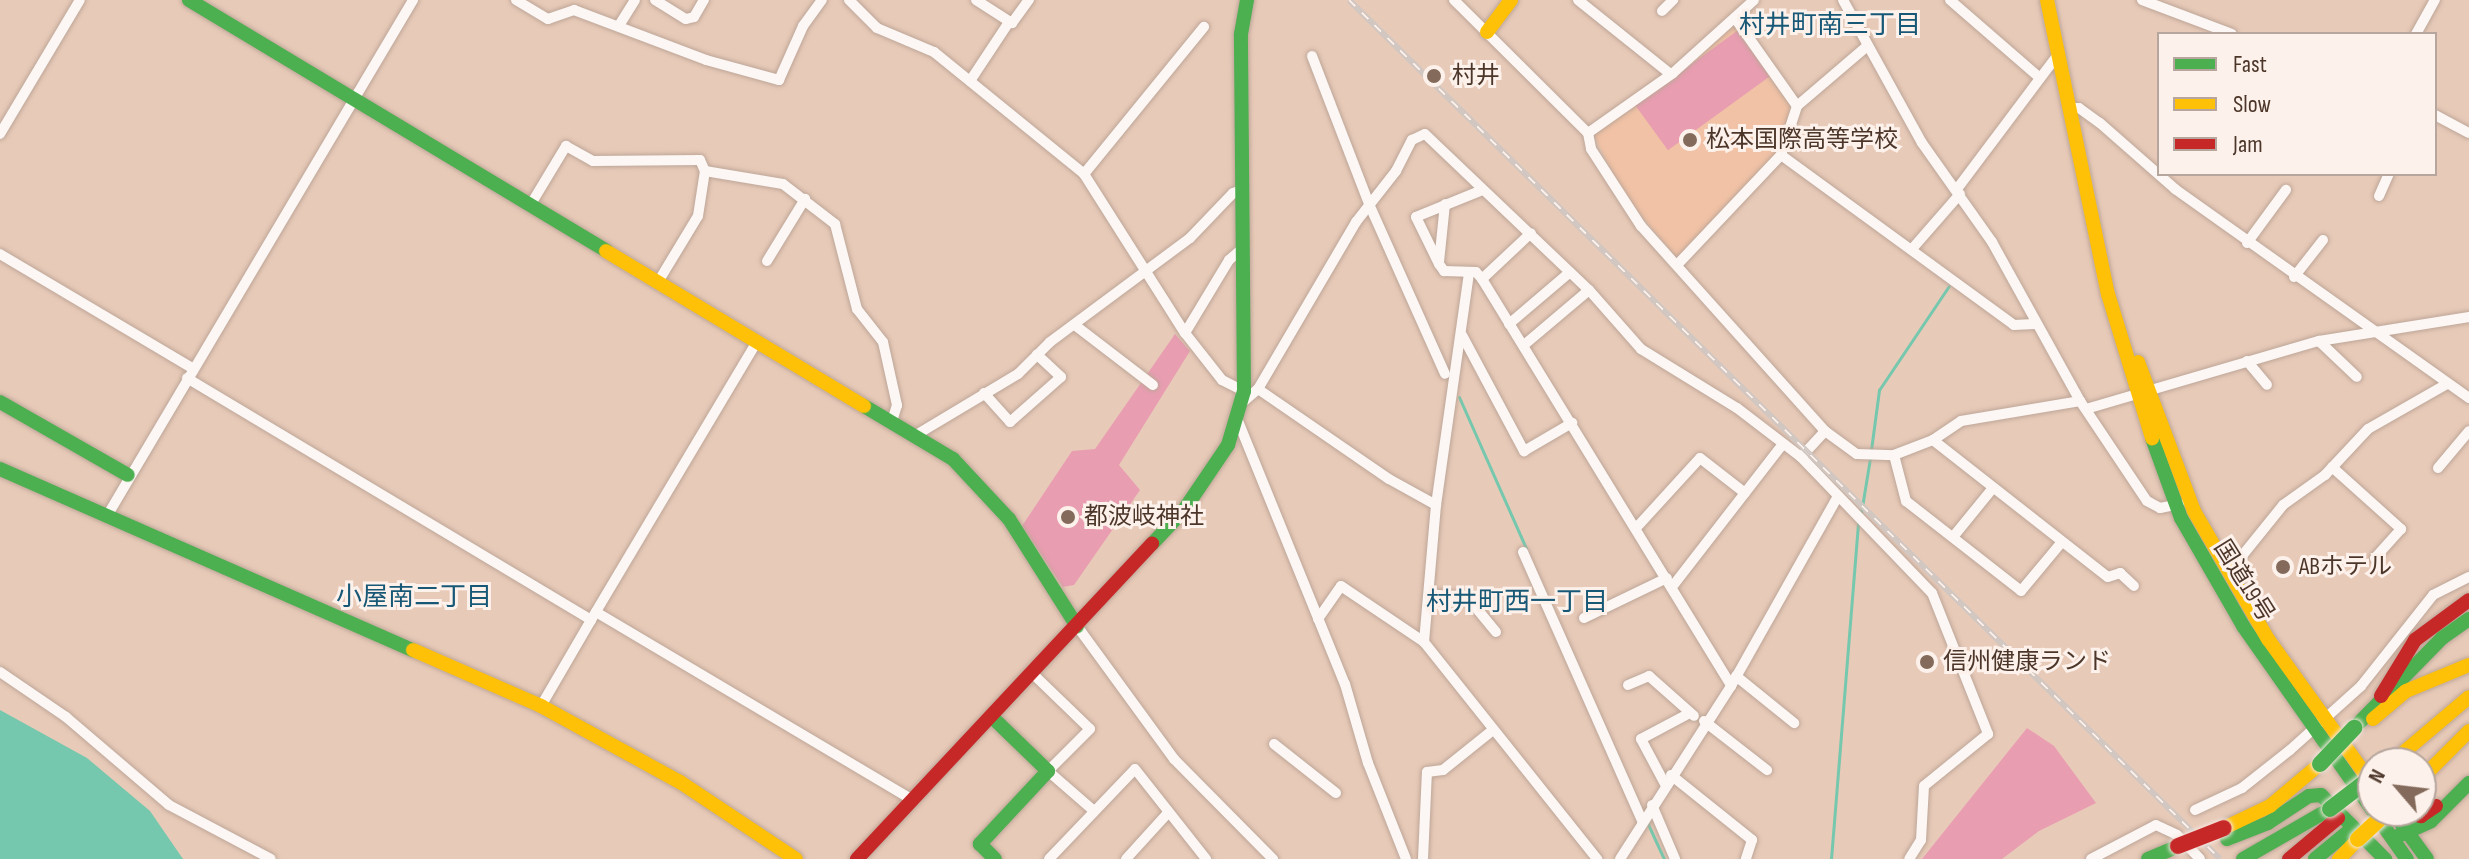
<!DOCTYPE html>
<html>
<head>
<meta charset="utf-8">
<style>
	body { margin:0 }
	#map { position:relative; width:2469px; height:859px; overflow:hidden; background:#e8cab8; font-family:"Sofia Sans Condensed","Noto Sans JP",sans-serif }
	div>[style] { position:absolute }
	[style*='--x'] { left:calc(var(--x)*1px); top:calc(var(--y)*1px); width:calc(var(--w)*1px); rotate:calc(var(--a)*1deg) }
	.built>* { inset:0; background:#f1c2a5 }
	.green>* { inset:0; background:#e99db1; transform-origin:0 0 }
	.water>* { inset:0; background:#75c8ad }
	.stream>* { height:3px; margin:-1.5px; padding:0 1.5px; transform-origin:1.5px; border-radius:1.5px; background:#75c8ad }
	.roads { filter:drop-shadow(0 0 2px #bda698) drop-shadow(0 0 2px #bda698) }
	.street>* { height:10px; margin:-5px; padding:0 5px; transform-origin:5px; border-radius:5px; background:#fcf7f4 }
	.fast>* { height:14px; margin:-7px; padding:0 7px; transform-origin:7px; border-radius:7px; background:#4caf50 }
	.slow>* { height:14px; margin:-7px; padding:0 7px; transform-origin:7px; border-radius:7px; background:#ffc107 }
	.jam>* { height:14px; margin:-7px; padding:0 7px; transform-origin:7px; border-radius:7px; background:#c62828 }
	.rail>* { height:6px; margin-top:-3px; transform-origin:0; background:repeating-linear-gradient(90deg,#fdf1eb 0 9px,#d0c7c2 0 18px); box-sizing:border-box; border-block:2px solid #d0c7c2 }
	.bridges { filter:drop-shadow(0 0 2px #f5e7df) drop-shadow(0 0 2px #f5e7df) }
	.fast-bridge>* { height:16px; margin:-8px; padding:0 8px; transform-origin:8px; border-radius:8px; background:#4caf50 }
	.slow-bridge>* { height:16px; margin:-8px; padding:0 8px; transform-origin:8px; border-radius:8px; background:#ffc107 }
	.jam-bridge>* { height:16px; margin:-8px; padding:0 8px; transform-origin:8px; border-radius:8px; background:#c62828 }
	.dots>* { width:22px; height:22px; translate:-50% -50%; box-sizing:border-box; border:4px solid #fdf1eb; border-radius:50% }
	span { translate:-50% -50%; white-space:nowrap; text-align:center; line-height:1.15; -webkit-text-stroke:6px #fdf1eb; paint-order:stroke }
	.poi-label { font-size:24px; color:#4c3629 }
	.left { translate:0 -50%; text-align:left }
	.street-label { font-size:24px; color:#4c3629 }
	.neighbourhood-label { font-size:26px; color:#175876 }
	.legend { position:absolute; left:2157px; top:32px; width:280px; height:144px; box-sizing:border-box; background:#fdf1eb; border:2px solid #b6a69d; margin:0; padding:10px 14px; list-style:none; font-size:24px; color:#4c3629 }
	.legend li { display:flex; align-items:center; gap:16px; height:40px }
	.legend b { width:40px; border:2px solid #b6a69d }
	.north { position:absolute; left:2357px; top:747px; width:80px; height:80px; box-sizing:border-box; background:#fdf1eb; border:2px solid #b6a69d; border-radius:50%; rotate:298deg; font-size:22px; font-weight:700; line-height:32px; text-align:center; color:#4c3629 }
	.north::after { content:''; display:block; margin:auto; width:28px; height:36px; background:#836a5b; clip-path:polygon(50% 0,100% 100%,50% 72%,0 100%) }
</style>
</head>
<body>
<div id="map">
	<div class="built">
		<i style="clip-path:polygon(1735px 24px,1795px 107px,1783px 146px,1683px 256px,1675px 256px,1622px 192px,1593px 133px)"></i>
	</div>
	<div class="green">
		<i style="left:1737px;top:31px;width:56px;height:126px;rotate:54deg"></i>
		<i style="clip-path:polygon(1175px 334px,1190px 351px,1119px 465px,1140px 490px,1074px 585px,1063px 587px,1022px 526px,1072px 451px,1095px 449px)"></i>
		<i style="clip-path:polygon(2027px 728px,2054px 746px,2096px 803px,2039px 831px,2002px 859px,1922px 859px)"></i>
	</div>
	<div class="water">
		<i style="clip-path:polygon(0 710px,87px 758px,150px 811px,183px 859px,0 859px)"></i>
	</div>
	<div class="stream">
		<i style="--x:1459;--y:397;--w:165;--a:66.1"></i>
		<i style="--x:1871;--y:450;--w:61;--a:-82.4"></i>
		<i style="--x:1879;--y:390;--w:125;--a:-56.1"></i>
		<i style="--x:1861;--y:513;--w:56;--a:-80.7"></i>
		<i style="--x:1647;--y:822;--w:41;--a:65.3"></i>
		<i style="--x:1831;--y:859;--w:340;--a:-85.4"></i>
	</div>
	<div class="roads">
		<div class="street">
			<i style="--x:516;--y:0;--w:37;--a:31"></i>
			<i style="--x:548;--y:19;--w:28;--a:-19"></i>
			<i style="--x:574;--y:10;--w:141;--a:20.7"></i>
			<i style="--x:706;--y:60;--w:76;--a:15.3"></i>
			<i style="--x:779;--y:80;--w:59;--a:-66"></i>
			<i style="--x:803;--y:26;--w:32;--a:-54"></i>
			<i style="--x:655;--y:0;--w:36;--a:32"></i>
			<i style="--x:686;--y:19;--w:8;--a:-14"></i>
			<i style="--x:694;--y:17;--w:20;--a:-60"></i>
			<i style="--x:849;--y:0;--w:40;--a:45"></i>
			<i style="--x:877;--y:28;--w:62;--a:22.8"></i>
			<i style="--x:934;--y:52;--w:193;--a:39.1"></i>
			<i style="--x:1084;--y:174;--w:188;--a:57.6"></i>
			<i style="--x:1185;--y:333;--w:60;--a:51.8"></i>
			<i style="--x:1222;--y:380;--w:25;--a:27"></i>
			<i style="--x:976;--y:0;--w:43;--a:32.6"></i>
			<i style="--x:1012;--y:23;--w:29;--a:-54"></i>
			<i style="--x:1454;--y:0;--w:189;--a:44.8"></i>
			<i style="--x:1588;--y:133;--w:16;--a:79"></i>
			<i style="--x:1591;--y:149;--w:92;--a:57"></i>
			<i style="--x:1641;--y:226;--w:275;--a:48.1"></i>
			<i style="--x:1825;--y:431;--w:39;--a:36"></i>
			<i style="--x:1857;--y:454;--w:37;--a:2"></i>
			<i style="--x:1894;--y:455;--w:42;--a:-21"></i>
			<i style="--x:1933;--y:440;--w:34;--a:-34"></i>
			<i style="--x:1961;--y:421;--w:121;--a:-9.5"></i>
			<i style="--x:1578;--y:0;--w:115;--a:38.7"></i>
			<i style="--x:1843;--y:0;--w:163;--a:61.1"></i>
			<i style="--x:1922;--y:143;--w:121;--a:54.7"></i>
			<i style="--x:1992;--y:242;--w:182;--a:61"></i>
			<i style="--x:2080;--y:401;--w:120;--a:56.2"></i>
			<i style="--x:2147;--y:501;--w:15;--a:28"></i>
			<i style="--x:2160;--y:508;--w:20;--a:-11"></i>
			<i style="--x:1950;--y:0;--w:119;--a:40.9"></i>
			<i style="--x:2142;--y:0;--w:96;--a:20.7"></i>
			<i style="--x:1662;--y:11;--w:16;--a:-45"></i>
			<i style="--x:620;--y:24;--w:28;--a:-58"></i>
			<i style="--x:2416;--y:34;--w:39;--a:-61"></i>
			<i style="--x:1312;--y:56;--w:159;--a:68.9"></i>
			<i style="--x:1369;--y:204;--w:186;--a:65.9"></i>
			<i style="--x:970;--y:81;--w:71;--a:-56.5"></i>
			<i style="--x:1797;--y:106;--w:91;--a:-40.5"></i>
			<i style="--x:2069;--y:108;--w:10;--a:0"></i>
			<i style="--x:2079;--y:108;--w:26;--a:36"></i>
			<i style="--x:2100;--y:123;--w:100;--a:41.3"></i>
			<i style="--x:2175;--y:189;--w:361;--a:35.4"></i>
			<i style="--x:2435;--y:115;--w:38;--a:28"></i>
			<i style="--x:1588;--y:133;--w:104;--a:-35.2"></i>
			<i style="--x:1673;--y:73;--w:109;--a:-42"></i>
			<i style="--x:0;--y:134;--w:156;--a:-59.2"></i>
			<i style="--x:1781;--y:155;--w:288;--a:36.1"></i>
			<i style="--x:2014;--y:325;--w:20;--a:-3"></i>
			<i style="--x:1084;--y:174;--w:190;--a:-50.8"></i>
			<i style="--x:1957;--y:189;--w:166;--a:-53.1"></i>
			<i style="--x:1480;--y:191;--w:69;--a:157.9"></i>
			<i style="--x:1416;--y:217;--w:52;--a:63.9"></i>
			<i style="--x:1439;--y:264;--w:9;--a:54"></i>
			<i style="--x:1444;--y:271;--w:32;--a:2"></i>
			<i style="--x:1476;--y:272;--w:9;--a:49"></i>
			<i style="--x:1482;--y:279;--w:477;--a:58.5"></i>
			<i style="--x:2379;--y:196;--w:24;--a:-66"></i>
			<i style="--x:531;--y:204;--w:68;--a:-58.9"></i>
			<i style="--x:566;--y:146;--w:31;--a:29"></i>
			<i style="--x:593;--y:161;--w:107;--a:-0.5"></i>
			<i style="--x:700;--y:160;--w:12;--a:66"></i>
			<i style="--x:705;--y:171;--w:79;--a:9.5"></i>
			<i style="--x:783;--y:184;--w:66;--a:37.6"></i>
			<i style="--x:835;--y:224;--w:88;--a:75.5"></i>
			<i style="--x:857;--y:309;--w:42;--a:51.8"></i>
			<i style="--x:883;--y:342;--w:65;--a:77.5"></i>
			<i style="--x:897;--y:405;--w:17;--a:107"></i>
			<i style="--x:2247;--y:243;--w:66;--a:-53.7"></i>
			<i style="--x:1912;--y:249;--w:73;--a:-48.9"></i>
			<i style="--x:0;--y:254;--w:223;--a:30.7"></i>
			<i style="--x:767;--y:261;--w:73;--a:-58.5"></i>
			<i style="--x:1439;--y:262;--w:58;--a:-84.1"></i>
			<i style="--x:1677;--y:265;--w:151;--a:-46.6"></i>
			<i style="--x:1781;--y:155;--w:52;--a:-71.9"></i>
			<i style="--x:1797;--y:106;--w:108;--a:-125.2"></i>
			<i style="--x:2294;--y:277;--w:47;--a:-51.9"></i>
			<i style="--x:1482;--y:279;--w:67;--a:-43.2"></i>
			<i style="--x:658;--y:282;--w:77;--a:-58.8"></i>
			<i style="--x:698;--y:216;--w:46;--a:-81.2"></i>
			<i style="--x:1509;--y:324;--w:80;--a:-40.4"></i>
			<i style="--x:1076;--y:326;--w:97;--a:37.5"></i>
			<i style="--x:1185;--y:333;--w:85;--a:-58.9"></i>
			<i style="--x:1229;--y:260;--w:18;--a:-41"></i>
			<i style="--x:1462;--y:335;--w:132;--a:61.9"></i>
			<i style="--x:1524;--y:451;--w:56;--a:-30.3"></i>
			<i style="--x:2319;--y:341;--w:52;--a:43.5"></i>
			<i style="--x:1524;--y:345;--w:85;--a:-40.2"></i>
			<i style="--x:2247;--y:361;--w:31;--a:50"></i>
			<i style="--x:187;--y:378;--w:471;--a:30.9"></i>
			<i style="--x:591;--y:620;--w:325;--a:-59.2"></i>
			<i style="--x:1258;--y:389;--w:159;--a:34.5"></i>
			<i style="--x:1389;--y:479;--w:54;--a:29"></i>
			<i style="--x:984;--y:393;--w:39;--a:48"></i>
			<i style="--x:1010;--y:422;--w:68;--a:-41.4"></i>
			<i style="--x:1061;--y:377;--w:33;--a:-137"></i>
			<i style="--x:1243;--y:402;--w:20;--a:-41"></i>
			<i style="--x:1258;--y:389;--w:194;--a:-59.6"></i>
			<i style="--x:1356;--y:222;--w:65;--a:-51.9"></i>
			<i style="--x:1396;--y:171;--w:35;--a:-63"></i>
			<i style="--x:1412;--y:140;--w:14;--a:-25"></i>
			<i style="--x:1425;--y:134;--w:226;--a:43.6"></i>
			<i style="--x:1589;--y:290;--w:79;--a:48.6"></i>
			<i style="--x:1641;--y:349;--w:113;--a:31.6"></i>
			<i style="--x:1737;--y:408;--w:81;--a:37.4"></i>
			<i style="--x:1801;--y:457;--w:189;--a:46.1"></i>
			<i style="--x:1932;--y:593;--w:152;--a:68.3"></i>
			<i style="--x:1988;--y:734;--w:82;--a:140.9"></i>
			<i style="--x:1924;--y:786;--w:54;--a:93.2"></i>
			<i style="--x:1921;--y:840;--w:22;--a:122"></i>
			<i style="--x:2086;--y:409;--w:243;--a:-16.3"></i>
			<i style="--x:2319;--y:341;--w:152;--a:-9.1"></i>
			<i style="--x:1238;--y:421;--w:284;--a:67.9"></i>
			<i style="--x:1345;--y:684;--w:82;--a:73.8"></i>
			<i style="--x:1368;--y:763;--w:103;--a:68.4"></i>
			<i style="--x:916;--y:435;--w:119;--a:-30.9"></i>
			<i style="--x:1018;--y:374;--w:45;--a:-45"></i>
			<i style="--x:1050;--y:342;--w:174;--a:-36.6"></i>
			<i style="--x:1190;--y:238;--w:62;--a:-46.3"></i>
			<i style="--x:1233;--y:193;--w:9;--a:-18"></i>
			<i style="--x:1933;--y:440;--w:222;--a:38.1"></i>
			<i style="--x:2108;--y:577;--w:13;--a:-18"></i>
			<i style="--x:2120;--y:573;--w:19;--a:43"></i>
			<i style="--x:1894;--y:455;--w:48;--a:75.4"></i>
			<i style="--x:1906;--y:501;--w:146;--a:38"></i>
			<i style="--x:2021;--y:591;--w:62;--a:-50.2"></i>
			<i style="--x:1801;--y:457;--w:35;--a:-47"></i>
			<i style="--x:2332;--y:467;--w:93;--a:41.9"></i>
			<i style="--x:2401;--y:529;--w:39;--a:132"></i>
			<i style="--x:2438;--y:468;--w:48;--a:-50"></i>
			<i style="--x:107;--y:516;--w:600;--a:-59.33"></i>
			<i style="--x:1637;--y:527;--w:93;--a:-47.6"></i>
			<i style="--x:1700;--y:458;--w:57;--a:37.9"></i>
			<i style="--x:1953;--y:537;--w:63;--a:-50.8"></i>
			<i style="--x:1523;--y:552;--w:294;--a:66.1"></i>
			<i style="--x:2229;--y:572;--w:86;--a:-51.1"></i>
			<i style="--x:2283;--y:505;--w:52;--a:-35.5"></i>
			<i style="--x:2325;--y:475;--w:63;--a:-46.9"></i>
			<i style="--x:2368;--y:429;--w:91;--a:-29.7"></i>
			<i style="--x:1672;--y:587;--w:180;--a:-52.2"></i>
			<i style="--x:1429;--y:594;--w:39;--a:6"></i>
			<i style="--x:1468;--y:598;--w:44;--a:50.5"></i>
			<i style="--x:596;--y:612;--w:369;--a:30.7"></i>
			<i style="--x:1584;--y:618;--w:92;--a:-25.7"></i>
			<i style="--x:1318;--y:619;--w:40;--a:-55.1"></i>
			<i style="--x:1341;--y:586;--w:100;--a:34"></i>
			<i style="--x:1424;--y:642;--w:278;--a:51.4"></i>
			<i style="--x:1077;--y:626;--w:165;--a:53.9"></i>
			<i style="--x:1174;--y:759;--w:141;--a:45.3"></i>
			<i style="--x:1424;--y:642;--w:138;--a:-85"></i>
			<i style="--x:1436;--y:505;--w:233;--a:-81.9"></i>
			<i style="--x:0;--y:672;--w:80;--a:34.3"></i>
			<i style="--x:66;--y:717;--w:135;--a:40.5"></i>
			<i style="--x:169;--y:805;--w:115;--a:27.9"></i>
			<i style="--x:1033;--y:674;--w:79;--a:44"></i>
			<i style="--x:1090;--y:729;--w:59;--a:135"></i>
			<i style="--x:1048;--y:771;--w:61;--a:41"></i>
			<i style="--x:1736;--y:676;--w:75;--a:39"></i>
			<i style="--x:1628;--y:685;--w:23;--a:-23"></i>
			<i style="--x:1649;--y:676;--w:60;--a:41.6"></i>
			<i style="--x:541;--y:706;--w:99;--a:-59.8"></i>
			<i style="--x:1704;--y:721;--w:80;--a:37.9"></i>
			<i style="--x:1274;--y:744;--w:79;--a:38.3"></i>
			<i style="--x:1671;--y:775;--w:104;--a:38.7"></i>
			<i style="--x:1752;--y:840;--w:20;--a:108"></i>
			<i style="--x:1665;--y:784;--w:51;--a:-118.1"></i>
			<i style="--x:1641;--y:739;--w:55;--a:-28"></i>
			<i style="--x:1652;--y:805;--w:59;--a:66.9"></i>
			<i style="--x:2195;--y:810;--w:52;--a:-25.1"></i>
			<i style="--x:2242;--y:788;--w:61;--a:-38.4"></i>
			<i style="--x:2290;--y:750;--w:96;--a:-42"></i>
			<i style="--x:2361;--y:686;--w:116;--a:-51.6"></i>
			<i style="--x:2433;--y:595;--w:40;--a:-26.6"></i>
			<i style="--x:1049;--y:859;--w:124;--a:-46.3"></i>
			<i style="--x:1135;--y:769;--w:115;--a:51.7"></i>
			<i style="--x:1126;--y:859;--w:61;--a:-47.7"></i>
			<i style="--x:1423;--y:859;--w:87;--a:-87.4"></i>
			<i style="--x:1427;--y:772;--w:16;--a:-7"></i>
			<i style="--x:1443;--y:770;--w:64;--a:-38.7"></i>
			<i style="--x:1620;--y:859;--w:206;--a:-57.3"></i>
			<i style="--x:1731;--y:686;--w:218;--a:-60.6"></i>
			<i style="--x:2091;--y:859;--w:73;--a:-27.6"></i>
			<i style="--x:2156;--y:825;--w:23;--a:25"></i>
			<i style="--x:2177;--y:835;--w:33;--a:46"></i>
		</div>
		<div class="fast">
			<i style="--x:189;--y:0;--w:487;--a:31"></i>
			<i style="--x:0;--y:402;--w:147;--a:29.7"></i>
			<i style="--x:864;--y:406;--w:104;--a:30.8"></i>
			<i style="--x:953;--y:459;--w:82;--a:47"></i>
			<i style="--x:1009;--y:519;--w:127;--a:57.6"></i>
			<i style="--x:2152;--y:438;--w:85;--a:70.1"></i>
			<i style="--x:2181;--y:518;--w:125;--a:60.1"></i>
			<i style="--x:2243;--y:626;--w:285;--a:54.9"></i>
			<i style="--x:0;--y:469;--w:451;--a:23.7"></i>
			<i style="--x:1152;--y:544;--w:47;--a:-46.7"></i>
			<i style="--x:1184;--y:510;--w:78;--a:-55.9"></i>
			<i style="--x:1228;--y:445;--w:56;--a:-73.5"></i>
			<i style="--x:1244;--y:391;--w:357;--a:-90.5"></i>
			<i style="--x:1241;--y:34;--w:35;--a:-80"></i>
			<i style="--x:992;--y:717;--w:78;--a:44"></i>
			<i style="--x:1048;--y:771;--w:100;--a:133"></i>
			<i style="--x:980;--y:844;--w:21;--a:45"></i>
			<i style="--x:2354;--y:728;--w:126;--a:-45.6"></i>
			<i style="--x:2442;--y:638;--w:33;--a:-35"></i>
			<i style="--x:2392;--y:811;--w:59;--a:53.9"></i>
			<i style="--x:2398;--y:836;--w:36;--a:-24"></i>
			<i style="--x:2431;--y:821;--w:54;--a:-45"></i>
			<i style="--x:2227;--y:839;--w:44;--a:-21.3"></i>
			<i style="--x:2268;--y:823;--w:49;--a:-33.4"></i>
			<i style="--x:2309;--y:796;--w:12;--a:-5"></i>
			<i style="--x:2321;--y:795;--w:91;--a:45"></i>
			<i style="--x:2148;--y:859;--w:33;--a:-23"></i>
			<i style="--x:2243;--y:859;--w:100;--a:-29.9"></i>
			<i style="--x:2315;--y:859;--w:45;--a:-39.6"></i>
		</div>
		<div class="slow">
			<i style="--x:2047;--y:0;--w:300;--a:78.3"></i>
			<i style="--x:2108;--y:294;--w:151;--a:73"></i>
			<i style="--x:1487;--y:32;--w:40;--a:-53"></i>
			<i style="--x:606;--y:251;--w:301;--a:31"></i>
			<i style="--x:2138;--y:362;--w:159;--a:69.4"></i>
			<i style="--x:2194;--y:511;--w:148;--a:60"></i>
			<i style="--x:2268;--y:639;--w:180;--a:54.3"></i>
			<i style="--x:413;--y:650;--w:140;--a:23.6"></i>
			<i style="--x:541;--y:706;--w:158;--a:28.7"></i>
			<i style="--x:680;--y:782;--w:139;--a:33.6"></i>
			<i style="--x:2373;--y:719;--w:43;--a:-40.3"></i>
			<i style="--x:2406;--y:691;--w:68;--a:-22.4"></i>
			<i style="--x:2391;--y:763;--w:102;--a:-40.2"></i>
			<i style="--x:2421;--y:779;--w:68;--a:-45"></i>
			<i style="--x:2224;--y:828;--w:51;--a:-25.6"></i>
			<i style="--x:2270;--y:806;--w:65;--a:-40"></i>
			<i style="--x:2339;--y:859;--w:28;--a:-46"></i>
		</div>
		<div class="jam">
			<i style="--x:2381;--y:696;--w:66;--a:-58.7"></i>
			<i style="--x:2415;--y:640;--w:67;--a:-36.5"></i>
			<i style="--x:2402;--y:811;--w:20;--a:15"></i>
			<i style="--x:2421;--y:816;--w:18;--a:-34"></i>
			<i style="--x:857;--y:859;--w:432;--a:-46.9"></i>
			<i style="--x:2289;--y:859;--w:64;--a:-39.9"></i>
		</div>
	</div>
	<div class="rail">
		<i style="--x:1349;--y:0;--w:1223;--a:44.6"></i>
	</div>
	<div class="bridges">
		<div class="fast-bridge">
			<i style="--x:2320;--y:764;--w:50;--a:-46.6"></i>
			<i style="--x:2330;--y:809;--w:54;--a:-37.5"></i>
		</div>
		<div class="slow-bridge">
			<i style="--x:2358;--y:839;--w:41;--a:-43"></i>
		</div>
		<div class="jam-bridge">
			<i style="--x:2178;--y:846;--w:49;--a:-21.4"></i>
		</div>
	</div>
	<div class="dots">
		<i style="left:1434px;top:76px;background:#836a5b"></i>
		<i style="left:1690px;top:140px;background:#836a5b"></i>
		<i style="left:1068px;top:517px;background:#836a5b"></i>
		<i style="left:2283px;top:567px;background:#836a5b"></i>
		<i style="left:1927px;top:662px;background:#836a5b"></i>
	</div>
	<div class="poi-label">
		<span class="left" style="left:1452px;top:76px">村井</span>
		<span class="left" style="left:1706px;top:140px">松本国際高等学校</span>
		<span class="left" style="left:1084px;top:517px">都波岐神社</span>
		<span class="left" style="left:2299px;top:567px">ABホテル</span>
		<span class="left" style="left:1943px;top:662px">信州健康ランド</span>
	</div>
	<div class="street-label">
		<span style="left:2244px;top:581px;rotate:58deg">国道19号</span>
	</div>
	<div class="neighbourhood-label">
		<span style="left:1830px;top:26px">村井町南三丁目</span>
		<span style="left:414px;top:598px">小屋南二丁目</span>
		<span style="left:1517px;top:603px">村井町西一丁目</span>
	</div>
	<ul class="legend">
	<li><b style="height:10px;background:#4caf50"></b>Fast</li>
	<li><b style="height:10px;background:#ffc107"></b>Slow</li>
	<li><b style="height:10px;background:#c62828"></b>Jam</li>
	</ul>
	<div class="north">N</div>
</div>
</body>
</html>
